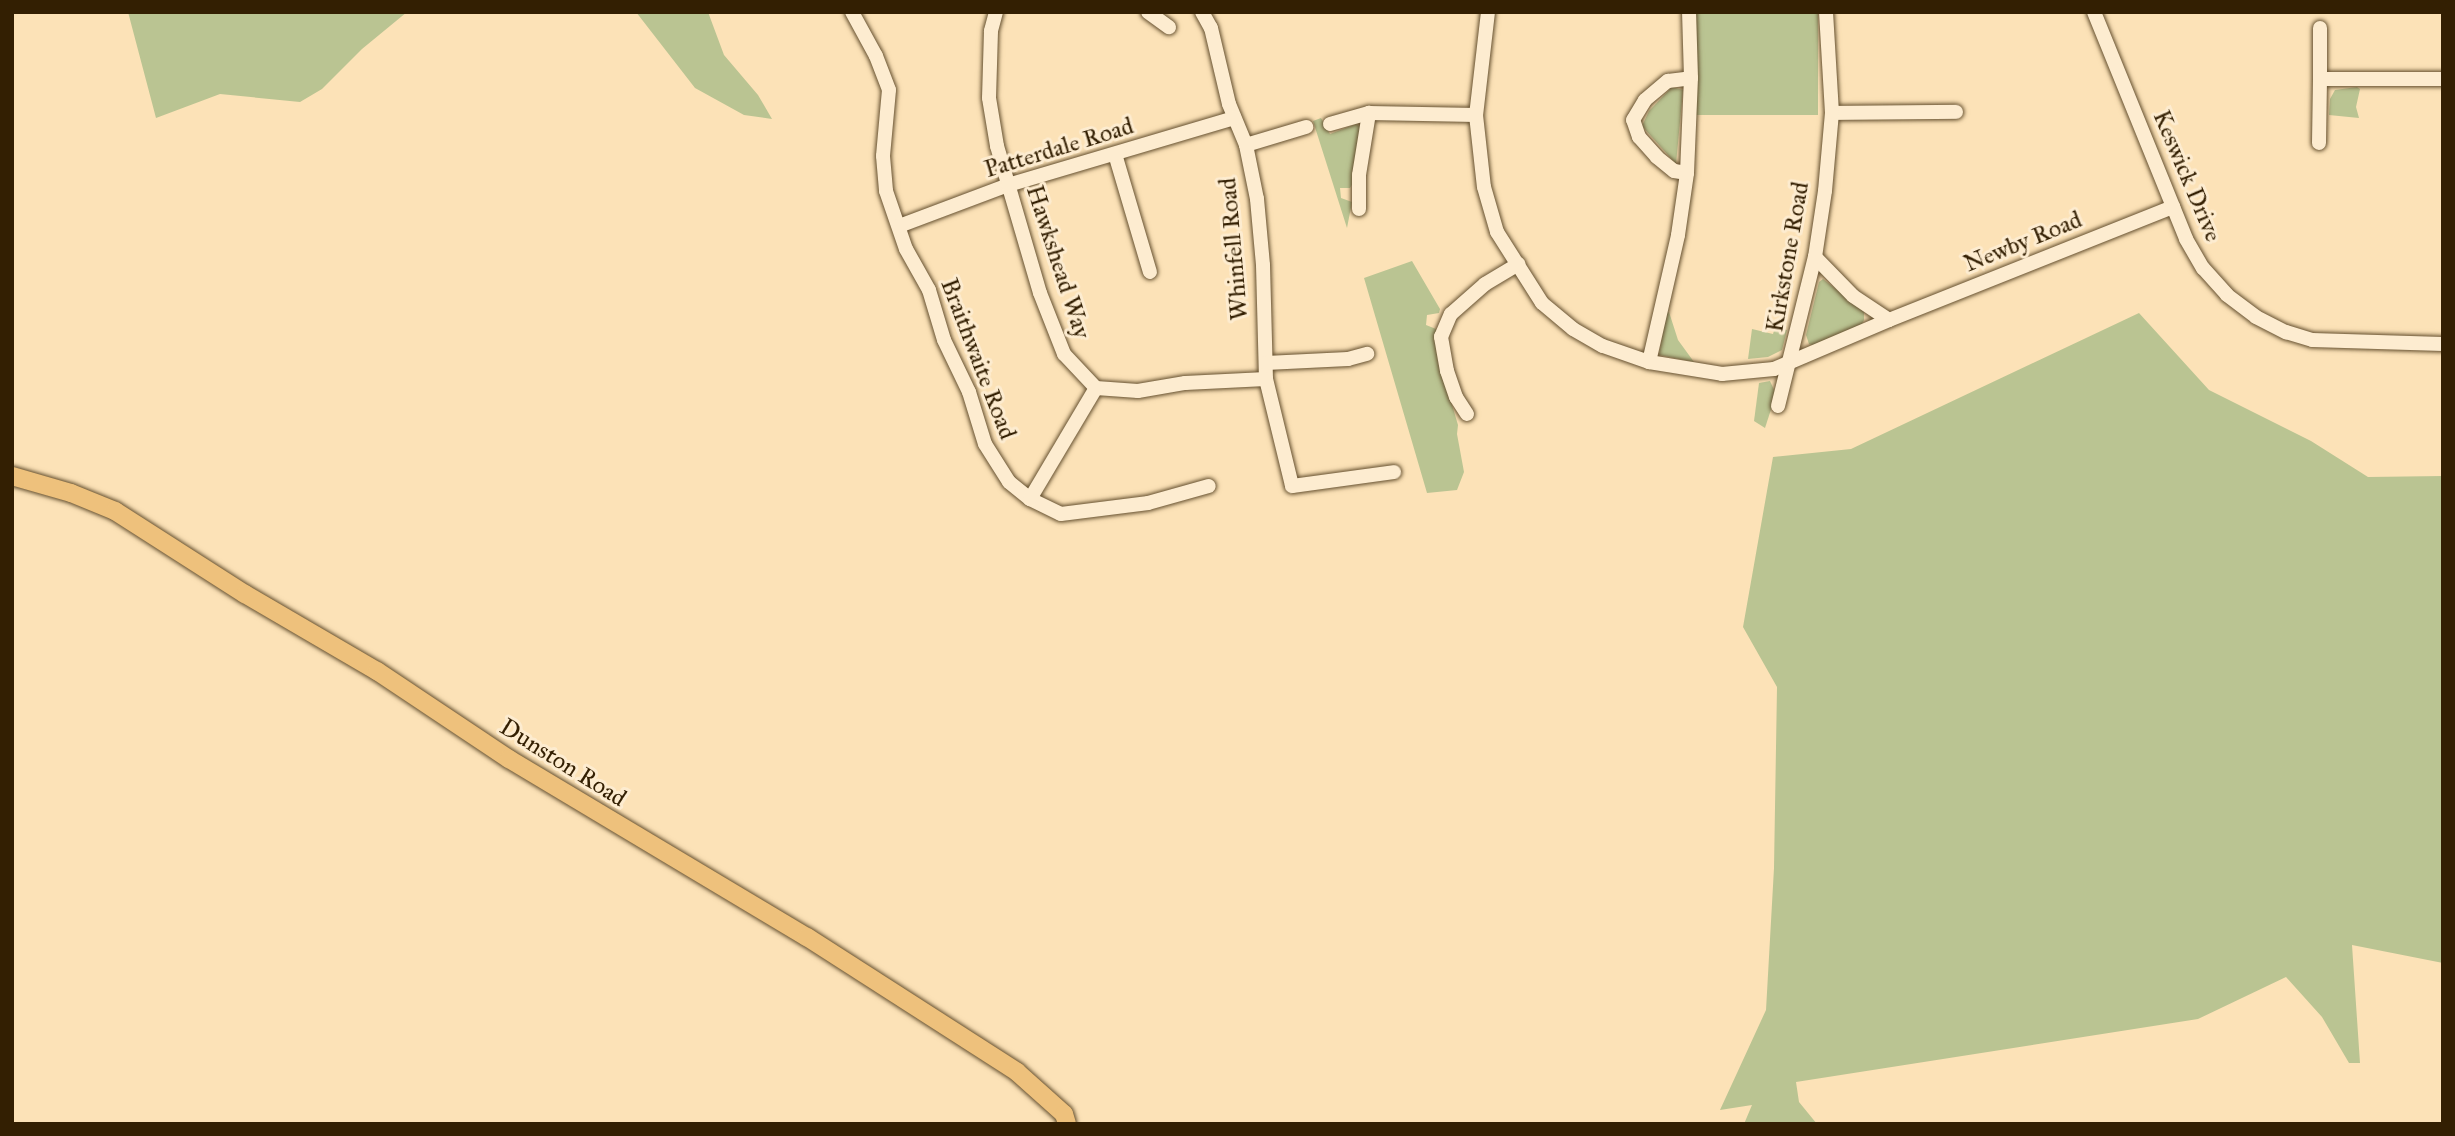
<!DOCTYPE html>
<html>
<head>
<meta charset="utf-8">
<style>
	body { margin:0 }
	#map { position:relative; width:2455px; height:1136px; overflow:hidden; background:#fce2b7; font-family:"IM FELL Great Primer",serif }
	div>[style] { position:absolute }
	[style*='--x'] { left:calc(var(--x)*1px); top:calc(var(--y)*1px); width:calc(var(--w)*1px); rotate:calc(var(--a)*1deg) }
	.green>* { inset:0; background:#bac492; transform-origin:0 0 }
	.roads { filter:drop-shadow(0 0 2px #65502f) drop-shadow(0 0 2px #65502f) }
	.minor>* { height:14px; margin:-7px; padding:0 7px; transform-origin:7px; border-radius:7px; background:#fdecd0 }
	.major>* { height:18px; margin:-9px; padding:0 9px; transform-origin:9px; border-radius:9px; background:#eec17c }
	span { translate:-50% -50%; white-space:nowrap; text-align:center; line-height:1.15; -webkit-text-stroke:6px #fdecd0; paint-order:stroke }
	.street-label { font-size:24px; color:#331f02 }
	.frame { position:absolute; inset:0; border:14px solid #331f02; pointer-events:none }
</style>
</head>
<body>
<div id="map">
	<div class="green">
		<i style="clip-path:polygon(128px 12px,407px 12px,362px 49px,322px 89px,300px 102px,220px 94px,156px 118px)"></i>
		<i style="clip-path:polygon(636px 12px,708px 12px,724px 55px,758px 95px,772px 119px,744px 115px,695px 88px)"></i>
		<i style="left:1694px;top:12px;width:124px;height:103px"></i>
		<i style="clip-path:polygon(1672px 87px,1683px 90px,1676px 164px,1642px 126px,1649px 111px)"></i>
		<i style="clip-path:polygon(2357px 87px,2360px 89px,2356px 107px,2359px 118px,2329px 115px,2330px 99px,2335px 90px)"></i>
		<i style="clip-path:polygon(1321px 118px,1330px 134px,1356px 124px,1362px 128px,1353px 183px,1350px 188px,1340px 188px,1341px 198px,1352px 202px,1347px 228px,1313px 121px)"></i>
		<i style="clip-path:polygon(1412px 261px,1440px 309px,1439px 313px,1427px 315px,1426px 325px,1436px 329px,1436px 351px,1458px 425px,1457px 434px,1464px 472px,1457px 490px,1427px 493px,1364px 278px)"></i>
		<i style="clip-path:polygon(1823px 279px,1864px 311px,1864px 320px,1861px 326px,1815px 346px,1809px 344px,1806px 335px,1819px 282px)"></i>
		<i style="clip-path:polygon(1669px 312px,1678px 340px,1694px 362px,1659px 355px,1666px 313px)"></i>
		<i style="clip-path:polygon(2139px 313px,2209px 390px,2311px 441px,2368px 477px,2443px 476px,2443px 963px,2352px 945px,2360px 1063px,2349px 1063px,2322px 1017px,2286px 977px,2198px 1019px,1796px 1082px,1799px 1102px,1817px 1124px,1744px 1124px,1752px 1105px,1720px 1110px,1766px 1010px,1774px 868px,1777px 687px,1743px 627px,1773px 457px,1851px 449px)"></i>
		<i style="clip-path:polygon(1775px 327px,1787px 330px,1782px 350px,1768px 357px,1748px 359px,1752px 329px,1773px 334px)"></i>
		<i style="clip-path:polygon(1770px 381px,1776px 394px,1765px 428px,1754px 421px,1759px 383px)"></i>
	</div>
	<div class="roads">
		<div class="minor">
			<i style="--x:852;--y:12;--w:50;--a:61.4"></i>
			<i style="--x:876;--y:56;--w:36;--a:69"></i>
			<i style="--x:889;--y:90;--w:66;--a:95.2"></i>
			<i style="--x:883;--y:156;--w:35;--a:85"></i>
			<i style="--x:886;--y:191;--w:61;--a:71"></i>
			<i style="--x:906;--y:249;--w:47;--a:60.7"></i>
			<i style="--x:929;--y:290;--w:52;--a:73.3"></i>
			<i style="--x:944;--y:340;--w:58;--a:64.3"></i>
			<i style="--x:969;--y:392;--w:54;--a:72.9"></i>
			<i style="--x:985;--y:444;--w:45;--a:57.7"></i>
			<i style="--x:1009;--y:482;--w:27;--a:39"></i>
			<i style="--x:1030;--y:499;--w:34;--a:26"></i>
			<i style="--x:1061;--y:514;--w:88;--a:-7.2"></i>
			<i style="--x:1148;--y:503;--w:63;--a:-15.6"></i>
			<i style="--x:996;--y:12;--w:20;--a:105"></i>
			<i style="--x:991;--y:31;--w:67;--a:91.7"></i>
			<i style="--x:989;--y:98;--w:49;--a:80.5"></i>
			<i style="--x:997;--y:146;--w:153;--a:73.7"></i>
			<i style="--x:1040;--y:293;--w:66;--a:68.5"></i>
			<i style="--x:1064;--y:354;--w:47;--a:46.7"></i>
			<i style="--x:1096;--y:388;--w:42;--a:4.1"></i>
			<i style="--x:1138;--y:391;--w:48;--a:-9.7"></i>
			<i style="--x:1185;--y:383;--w:81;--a:-2.8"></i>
			<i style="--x:1148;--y:12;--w:26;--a:36"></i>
			<i style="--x:1202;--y:12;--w:18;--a:61"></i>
			<i style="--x:1211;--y:28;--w:78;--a:76.7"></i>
			<i style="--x:1229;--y:104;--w:44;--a:67.5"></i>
			<i style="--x:1246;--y:145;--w:55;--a:78.5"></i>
			<i style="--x:1257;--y:199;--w:66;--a:84.8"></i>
			<i style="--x:1263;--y:265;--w:114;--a:88.5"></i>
			<i style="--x:1266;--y:379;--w:110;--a:76.3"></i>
			<i style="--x:1292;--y:486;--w:103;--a:-7.8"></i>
			<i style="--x:1488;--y:12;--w:104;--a:96.6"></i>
			<i style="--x:1476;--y:115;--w:72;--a:83.7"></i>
			<i style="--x:1484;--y:187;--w:47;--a:73.9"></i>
			<i style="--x:1497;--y:232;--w:84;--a:57.6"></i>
			<i style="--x:1542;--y:303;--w:40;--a:40"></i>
			<i style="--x:1573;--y:329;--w:34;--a:30"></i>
			<i style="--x:1603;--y:346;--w:49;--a:19.2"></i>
			<i style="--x:1649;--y:362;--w:74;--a:9.3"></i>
			<i style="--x:1722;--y:374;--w:52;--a:-5.5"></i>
			<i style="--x:1774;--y:369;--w:125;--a:-23.1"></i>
			<i style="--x:1889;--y:320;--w:306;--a:-21.7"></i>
			<i style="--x:2094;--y:12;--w:245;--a:67.9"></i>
			<i style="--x:2186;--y:239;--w:34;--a:60"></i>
			<i style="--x:2203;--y:268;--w:36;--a:48"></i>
			<i style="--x:2227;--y:295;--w:36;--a:37"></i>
			<i style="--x:2256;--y:317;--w:34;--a:27"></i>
			<i style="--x:2286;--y:332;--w:27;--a:17"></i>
			<i style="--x:2312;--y:340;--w:131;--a:1.7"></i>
			<i style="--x:2320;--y:28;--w:51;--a:90"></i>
			<i style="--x:1832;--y:113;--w:124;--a:-0.5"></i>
			<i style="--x:1330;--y:124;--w:41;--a:-15.8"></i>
			<i style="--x:1369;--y:113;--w:107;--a:1.1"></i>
			<i style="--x:2319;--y:143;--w:64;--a:-89.1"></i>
			<i style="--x:2320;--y:79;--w:123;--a:0"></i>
			<i style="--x:1246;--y:145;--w:63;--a:-16.7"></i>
			<i style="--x:1115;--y:154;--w:123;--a:73.5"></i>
			<i style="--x:1687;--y:173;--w:13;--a:-171"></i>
			<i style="--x:1674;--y:171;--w:22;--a:-141"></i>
			<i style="--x:1657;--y:157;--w:27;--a:-132"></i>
			<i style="--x:1639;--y:137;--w:18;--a:-109"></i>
			<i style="--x:1633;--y:120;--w:23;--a:-59"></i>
			<i style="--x:1645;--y:100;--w:30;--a:-40"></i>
			<i style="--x:1668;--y:81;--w:23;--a:-7"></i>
			<i style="--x:1359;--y:209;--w:34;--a:-90"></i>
			<i style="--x:1359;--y:175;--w:63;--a:-80.8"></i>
			<i style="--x:899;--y:226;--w:116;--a:-20.6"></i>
			<i style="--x:1008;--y:185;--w:236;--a:-16.5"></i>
			<i style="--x:1815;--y:257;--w:54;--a:45.7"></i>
			<i style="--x:1853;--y:296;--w:43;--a:33.7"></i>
			<i style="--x:1649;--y:362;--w:130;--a:-77.1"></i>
			<i style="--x:1678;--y:235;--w:63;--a:-81.7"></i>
			<i style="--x:1687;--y:173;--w:95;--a:-87.6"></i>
			<i style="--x:1691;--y:78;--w:66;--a:-91.7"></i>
			<i style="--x:1266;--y:363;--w:82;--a:-2.8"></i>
			<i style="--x:1348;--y:359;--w:20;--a:-15"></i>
			<i style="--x:1778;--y:406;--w:154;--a:-76.1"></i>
			<i style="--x:1815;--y:257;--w:67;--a:-81.4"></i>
			<i style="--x:1825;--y:191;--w:78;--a:-84.9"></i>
			<i style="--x:1832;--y:113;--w:101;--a:-93.4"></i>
			<i style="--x:1467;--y:414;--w:20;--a:-123"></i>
			<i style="--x:1456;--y:397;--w:28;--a:-109"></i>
			<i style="--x:1447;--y:371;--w:35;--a:-100"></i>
			<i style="--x:1441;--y:337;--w:25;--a:-67"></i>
			<i style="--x:1451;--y:314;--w:45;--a:-41.4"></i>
			<i style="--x:1485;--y:284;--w:39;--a:-31"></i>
			<i style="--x:1030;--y:499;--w:129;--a:-59.3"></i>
		</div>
		<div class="major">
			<i style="--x:12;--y:476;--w:61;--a:16.1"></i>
			<i style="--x:71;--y:493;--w:48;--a:22.2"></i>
			<i style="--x:115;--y:511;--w:154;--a:32.6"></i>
			<i style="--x:245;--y:594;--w:153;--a:30.3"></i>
			<i style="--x:377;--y:671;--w:159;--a:33.7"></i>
			<i style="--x:509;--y:759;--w:347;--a:30.9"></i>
			<i style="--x:807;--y:937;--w:250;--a:32.7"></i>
			<i style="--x:1017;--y:1072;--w:63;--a:41.8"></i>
			<i style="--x:1064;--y:1114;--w:10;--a:73"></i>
		</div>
	</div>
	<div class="street-label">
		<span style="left:1059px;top:148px;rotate:-17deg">Patterdale Road</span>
		<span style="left:2187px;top:176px;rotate:67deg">Keswick Drive</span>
		<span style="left:2023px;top:242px;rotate:-22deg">Newby Road</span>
		<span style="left:1234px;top:249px;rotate:-95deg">Whinfell Road</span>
		<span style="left:1788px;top:257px;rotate:-80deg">Kirkstone Road</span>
		<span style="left:1058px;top:262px;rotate:72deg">Hawkshead Way</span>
		<span style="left:978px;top:359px;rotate:69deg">Braithwaite Road</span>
		<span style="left:563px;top:763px;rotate:32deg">Dunston Road</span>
	</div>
	<div class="frame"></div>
</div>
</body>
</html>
